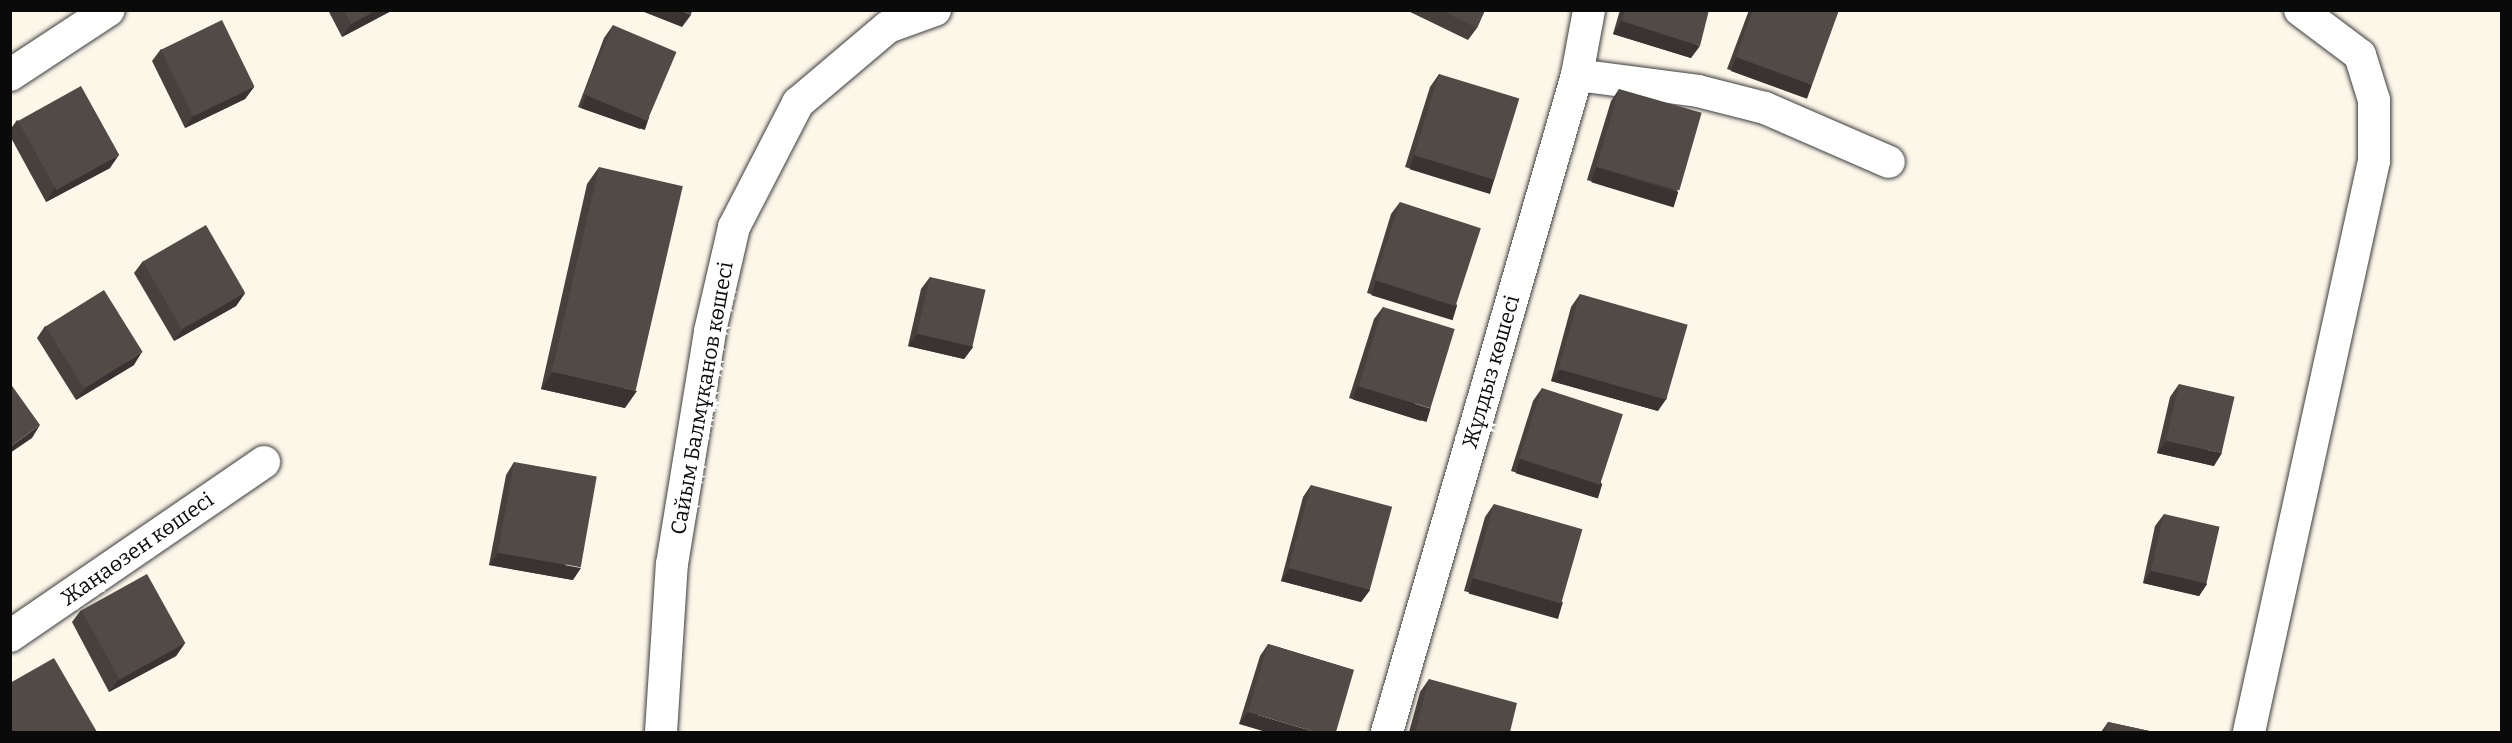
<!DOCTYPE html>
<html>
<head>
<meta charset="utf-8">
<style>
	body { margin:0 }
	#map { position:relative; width:2512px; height:743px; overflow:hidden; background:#fdf7e9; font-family:Bitter,serif }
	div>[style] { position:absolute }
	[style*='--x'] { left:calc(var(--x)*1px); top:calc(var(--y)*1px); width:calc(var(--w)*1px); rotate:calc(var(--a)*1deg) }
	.roads { filter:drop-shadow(0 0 2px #3d3d3d) drop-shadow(0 0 2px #3d3d3d) }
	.minor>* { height:32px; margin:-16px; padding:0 16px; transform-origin:16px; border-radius:16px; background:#fff }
	.wall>* { inset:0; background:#47403d }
	.shaded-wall>* { inset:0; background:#393432; transform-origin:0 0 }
	.building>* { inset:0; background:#524a47; transform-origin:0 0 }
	span { translate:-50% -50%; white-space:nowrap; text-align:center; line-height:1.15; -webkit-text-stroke:6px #fff; paint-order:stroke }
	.street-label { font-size:21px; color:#0a0a0a }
	.frame { position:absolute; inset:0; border:12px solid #0a0a0a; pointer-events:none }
</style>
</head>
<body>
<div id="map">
	<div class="roads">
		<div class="minor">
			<i style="--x:10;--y:75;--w:118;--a:-33.3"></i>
			<i style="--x:1577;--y:75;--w:122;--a:7.5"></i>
			<i style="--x:1698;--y:91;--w:69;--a:14.2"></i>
			<i style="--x:1765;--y:108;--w:135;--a:23.5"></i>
			<i style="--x:10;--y:636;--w:308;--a:-34.4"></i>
			<i style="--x:661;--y:732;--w:168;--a:-86.3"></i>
			<i style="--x:672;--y:564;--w:236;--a:-80.7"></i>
			<i style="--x:710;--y:331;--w:107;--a:-77"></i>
			<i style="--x:734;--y:227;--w:140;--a:-62.7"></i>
			<i style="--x:798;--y:103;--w:118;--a:-40.2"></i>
			<i style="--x:888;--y:27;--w:50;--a:-19.9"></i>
			<i style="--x:1387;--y:732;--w:684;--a:-73.87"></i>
			<i style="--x:1577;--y:75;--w:66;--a:-79.5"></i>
			<i style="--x:2249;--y:732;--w:585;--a:-77.65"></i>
			<i style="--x:2374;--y:161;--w:61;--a:-90"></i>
			<i style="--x:2374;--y:100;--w:47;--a:-107.3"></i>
			<i style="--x:2360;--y:55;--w:75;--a:-143.1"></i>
		</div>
	</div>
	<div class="wall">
		<i style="clip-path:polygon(328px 10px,393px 10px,342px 37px)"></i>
		<i style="clip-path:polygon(1406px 10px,1485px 10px,1477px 28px,1468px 40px)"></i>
		<i style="clip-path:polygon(1620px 10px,1709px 10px,1691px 58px,1613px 34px)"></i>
		<i style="clip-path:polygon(1749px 10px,1839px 10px,1803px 97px,1727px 69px)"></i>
		<i style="clip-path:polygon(613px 25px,649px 117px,640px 129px,578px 107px,604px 38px)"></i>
		<i style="clip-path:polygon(161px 49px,254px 87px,245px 99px,185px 128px,152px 61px)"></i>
		<i style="clip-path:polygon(1439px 74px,1494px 180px,1485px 192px,1405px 167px,1430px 87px)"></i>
		<i style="clip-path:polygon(1619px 89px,1678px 192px,1670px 205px,1587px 180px,1611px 101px)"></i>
		<i style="clip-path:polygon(17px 120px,110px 168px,46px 202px,10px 136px,10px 130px)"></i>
		<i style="clip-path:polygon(599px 167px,625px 408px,541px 389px,587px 184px)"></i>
		<i style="clip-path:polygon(1400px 202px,1448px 318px,1367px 293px,1391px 214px)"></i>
		<i style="clip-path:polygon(143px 261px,245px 293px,236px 306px,174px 341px,134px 273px)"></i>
		<i style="clip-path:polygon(930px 277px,973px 347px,964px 359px,908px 346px,921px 289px)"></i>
		<i style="clip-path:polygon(1580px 294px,1658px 411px,1551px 381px,1571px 307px)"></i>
		<i style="clip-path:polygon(1383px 307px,1421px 421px,1349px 398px,1374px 319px)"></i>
		<i style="clip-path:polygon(45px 326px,134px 365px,76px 400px,37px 338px)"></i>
		<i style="clip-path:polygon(2179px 384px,2214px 466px,2157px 453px,2170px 397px)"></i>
		<i style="clip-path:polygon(1542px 388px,1602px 484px,1593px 496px,1511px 471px,1533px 401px)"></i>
		<i style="clip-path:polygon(514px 462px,573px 580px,489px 565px,506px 475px)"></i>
		<i style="clip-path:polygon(1311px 485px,1370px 590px,1361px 602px,1281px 581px,1303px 497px)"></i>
		<i style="clip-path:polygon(1494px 504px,1563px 603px,1554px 616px,1464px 591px,1485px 517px)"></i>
		<i style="clip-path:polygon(2164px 514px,2207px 584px,2199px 596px,2143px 583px,2155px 526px)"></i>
		<i style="clip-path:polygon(81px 610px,185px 643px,176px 656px,109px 692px,72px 622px)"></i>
		<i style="clip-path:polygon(1268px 644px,1354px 670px,1239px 724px,1260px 656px)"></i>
		<i style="clip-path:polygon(1429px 679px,1510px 732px,1409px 732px,1420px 692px)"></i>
		<i style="clip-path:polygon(2108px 722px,2154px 732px,2101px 732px)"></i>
	</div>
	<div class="shaded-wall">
		<i style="clip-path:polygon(377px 10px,393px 10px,342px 37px,351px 24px)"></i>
		<i style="clip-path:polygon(639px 10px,680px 10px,691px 15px,682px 27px)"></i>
		<i style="clip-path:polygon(1622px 21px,1700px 46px,1691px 58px,1613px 34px)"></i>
		<i style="left:1736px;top:57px;width:81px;height:15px;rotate:20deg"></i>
		<i style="clip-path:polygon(254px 87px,245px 99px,185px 128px,193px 116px)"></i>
		<i style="left:586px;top:95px;width:67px;height:14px;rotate:19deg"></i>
		<i style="clip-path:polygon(119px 155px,110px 168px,46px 202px,54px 189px)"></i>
		<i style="left:1414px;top:155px;width:84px;height:15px;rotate:17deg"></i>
		<i style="left:1596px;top:167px;width:86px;height:16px;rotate:17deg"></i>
		<i style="left:1376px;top:280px;width:85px;height:16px;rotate:17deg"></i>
		<i style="clip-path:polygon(245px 293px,236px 306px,174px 341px,183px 329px)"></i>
		<i style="clip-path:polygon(917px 334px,973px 347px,964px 359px,908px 346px)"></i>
		<i style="clip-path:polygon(142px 352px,134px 365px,76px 400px,85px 388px)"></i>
		<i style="clip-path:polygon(1560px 369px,1667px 398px,1658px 411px,1551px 381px)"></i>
		<i style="clip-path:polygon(553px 372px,637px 391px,625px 408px,541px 389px)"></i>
		<i style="left:1357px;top:386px;width:77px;height:14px;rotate:17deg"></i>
		<i style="clip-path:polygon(40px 425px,32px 438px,10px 453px,10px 447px)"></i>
		<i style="clip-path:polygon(2166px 441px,2222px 453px,2214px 466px,2157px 453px)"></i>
		<i style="left:1520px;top:459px;width:86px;height:15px;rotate:17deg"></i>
		<i style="clip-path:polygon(498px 553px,581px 568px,573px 580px,489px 565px)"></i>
		<i style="clip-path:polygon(1290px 568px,1370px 590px,1361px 602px,1281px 581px)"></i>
		<i style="clip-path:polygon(2151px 571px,2207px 584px,2199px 596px,2143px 583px)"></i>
		<i style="left:1473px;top:578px;width:93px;height:16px;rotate:16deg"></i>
		<i style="clip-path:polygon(185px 643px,176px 656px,109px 692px,118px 680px)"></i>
		<i style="clip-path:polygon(1248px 712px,1315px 732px,1266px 732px,1239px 724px)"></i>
	</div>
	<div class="building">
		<i style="clip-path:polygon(344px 10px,377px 10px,351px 24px)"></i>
		<i style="clip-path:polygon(680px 10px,692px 10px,691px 15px)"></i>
		<i style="clip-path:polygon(1441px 10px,1485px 10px,1477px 28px)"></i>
		<i style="clip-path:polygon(1625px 10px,1709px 10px,1700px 46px,1622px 21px)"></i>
		<i style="clip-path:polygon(1753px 10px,1839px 10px,1812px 85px,1736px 57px)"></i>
		<i style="left:222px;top:20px;width:74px;height:68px;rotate:64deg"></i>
		<i style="left:613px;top:25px;width:69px;height:75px;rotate:23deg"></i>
		<i style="left:1439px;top:74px;width:84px;height:85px;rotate:17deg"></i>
		<i style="left:81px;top:86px;width:79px;height:72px;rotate:61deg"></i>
		<i style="left:1619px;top:89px;width:86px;height:81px;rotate:16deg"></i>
		<i style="left:599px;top:167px;width:86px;height:210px;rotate:13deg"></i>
		<i style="left:1400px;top:202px;width:85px;height:82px;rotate:18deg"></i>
		<i style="left:206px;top:225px;width:78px;height:73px;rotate:60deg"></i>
		<i style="left:930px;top:277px;width:57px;height:58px;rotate:13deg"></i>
		<i style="left:104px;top:290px;width:73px;height:69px;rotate:58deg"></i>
		<i style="left:1580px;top:294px;width:112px;height:78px;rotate:16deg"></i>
		<i style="left:1383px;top:307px;width:75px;height:83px;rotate:17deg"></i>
		<i style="clip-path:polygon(10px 383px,40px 425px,10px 447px)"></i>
		<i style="left:2179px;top:384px;width:57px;height:58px;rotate:13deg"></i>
		<i style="left:1542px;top:388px;width:85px;height:74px;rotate:18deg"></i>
		<i style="left:514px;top:462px;width:84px;height:92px;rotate:10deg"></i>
		<i style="left:1311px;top:485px;width:84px;height:86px;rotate:15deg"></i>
		<i style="left:1494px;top:504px;width:92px;height:77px;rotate:16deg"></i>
		<i style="left:2164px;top:514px;width:57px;height:58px;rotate:13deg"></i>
		<i style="left:147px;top:574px;width:79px;height:75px;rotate:61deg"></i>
		<i style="clip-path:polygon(1268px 644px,1354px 670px,1336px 732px,1315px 732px,1248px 712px)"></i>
		<i style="clip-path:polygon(54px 658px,97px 732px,10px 732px,10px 683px)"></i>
		<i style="clip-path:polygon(1429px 679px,1517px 703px,1510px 732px,1415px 732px)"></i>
		<i style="clip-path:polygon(2108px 722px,2154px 732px,2105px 732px)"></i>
	</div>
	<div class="street-label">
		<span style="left:1491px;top:372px;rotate:-74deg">Жұлдыз көшесі</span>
		<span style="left:702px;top:398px;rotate:-80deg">Сайым Балмұқанов көшесі</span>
		<span style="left:137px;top:549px;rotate:-35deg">Жаңаөзен көшесі</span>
	</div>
	<div class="frame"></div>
</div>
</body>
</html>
